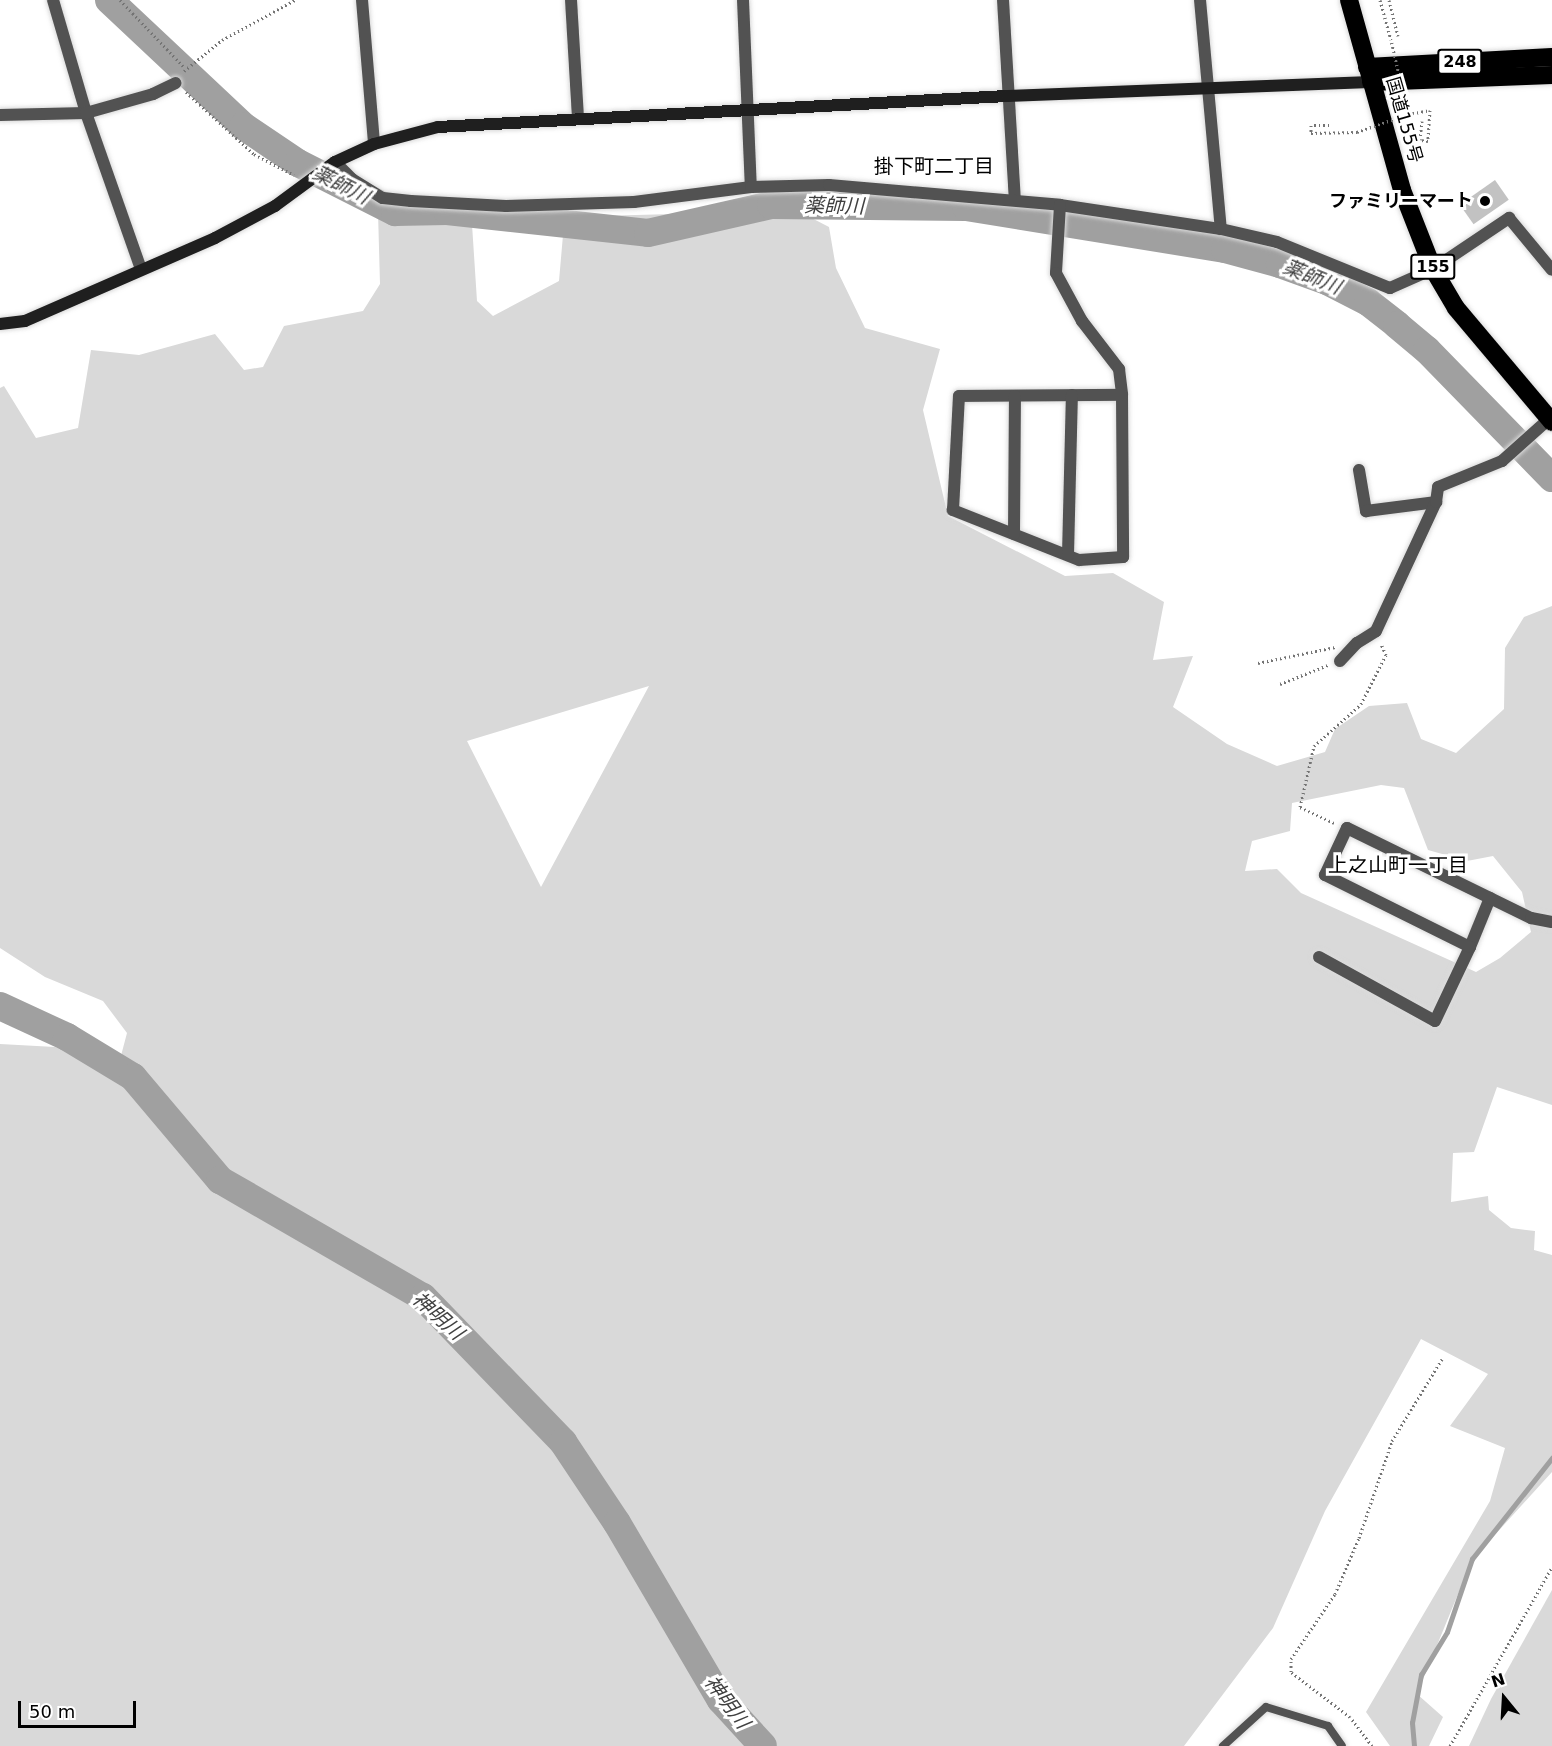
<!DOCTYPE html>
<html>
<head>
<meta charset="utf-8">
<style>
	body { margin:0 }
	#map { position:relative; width:1552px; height:1746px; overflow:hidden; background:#fff; font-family:"DejaVu Sans","Noto Sans JP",sans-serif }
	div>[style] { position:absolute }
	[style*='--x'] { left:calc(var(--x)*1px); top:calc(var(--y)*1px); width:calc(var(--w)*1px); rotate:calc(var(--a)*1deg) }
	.green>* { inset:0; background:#d9d9d9 }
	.stream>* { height:4.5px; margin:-2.25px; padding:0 2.25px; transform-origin:2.25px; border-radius:2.25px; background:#a0a0a0 }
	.river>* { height:28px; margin:-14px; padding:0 14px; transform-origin:14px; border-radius:14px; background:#a0a0a0 }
	.building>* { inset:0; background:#c2c2c2; transform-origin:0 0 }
	.path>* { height:3px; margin-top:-1.5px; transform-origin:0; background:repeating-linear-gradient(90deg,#747474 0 1.5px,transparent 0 4.5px) }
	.roads { filter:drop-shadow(0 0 2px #dbdbdb) drop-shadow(0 0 2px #dbdbdb) }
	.lane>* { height:8px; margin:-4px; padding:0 4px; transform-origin:4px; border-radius:4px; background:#525252 }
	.street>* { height:12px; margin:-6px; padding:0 6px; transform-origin:6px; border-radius:6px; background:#525252 }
	.secondary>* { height:12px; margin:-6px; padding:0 6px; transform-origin:6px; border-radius:6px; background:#1f1f1f }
	.highway>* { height:18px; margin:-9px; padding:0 9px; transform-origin:9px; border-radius:9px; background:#000 }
	.path-bridge>* { height:3px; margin-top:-1.5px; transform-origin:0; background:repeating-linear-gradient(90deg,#747474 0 1.5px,transparent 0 4.5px) }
	.dots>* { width:16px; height:16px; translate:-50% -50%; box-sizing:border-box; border:3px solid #fff; border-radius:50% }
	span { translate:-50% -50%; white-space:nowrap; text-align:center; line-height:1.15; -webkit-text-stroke:6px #fff; paint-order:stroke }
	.shield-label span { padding:2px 4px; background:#fff; border:2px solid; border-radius:4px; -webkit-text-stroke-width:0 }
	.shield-label { font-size:16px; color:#000; font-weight:700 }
	.street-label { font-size:18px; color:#000 }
	.poi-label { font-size:18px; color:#000; font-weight:700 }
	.right { translate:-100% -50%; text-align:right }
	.neighbourhood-label { font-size:20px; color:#000 }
	.water-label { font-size:20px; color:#414141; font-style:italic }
	.north { position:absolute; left:1474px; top:1668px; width:60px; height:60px; -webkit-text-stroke:4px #fff; paint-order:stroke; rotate:342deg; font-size:16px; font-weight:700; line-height:24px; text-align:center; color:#000 }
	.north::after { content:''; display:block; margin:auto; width:21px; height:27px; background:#000; clip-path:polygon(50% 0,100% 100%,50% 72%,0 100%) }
	.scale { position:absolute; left:18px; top:1701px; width:118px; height:27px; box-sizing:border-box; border:3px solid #000; border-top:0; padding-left:8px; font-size:18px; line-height:21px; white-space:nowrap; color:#000; -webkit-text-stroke:4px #fff; paint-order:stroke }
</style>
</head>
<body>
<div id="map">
	<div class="green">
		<i style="clip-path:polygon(evenodd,471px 209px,477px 301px,493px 316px,559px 281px,563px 235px,595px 216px,798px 211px,829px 227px,836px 268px,865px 328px,940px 349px,923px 410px,948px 516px,1065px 576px,1113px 573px,1164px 602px,1153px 660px,1193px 656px,1173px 707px,1227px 744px,1277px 766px,1325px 752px,1335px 729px,1369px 706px,1407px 703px,1421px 739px,1456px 753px,1504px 709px,1505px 648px,1524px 617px,1552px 606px,1552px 1105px,1497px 1087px,1474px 1152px,1453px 1153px,1451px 1202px,1488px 1196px,1489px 1210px,1511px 1228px,1535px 1231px,1534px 1250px,1552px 1255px,1552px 1472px,1472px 1560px,1417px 1694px,1443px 1717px,1429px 1746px,1390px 1746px,1366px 1712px,1490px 1501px,1505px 1448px,1450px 1426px,1488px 1374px,1421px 1339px,1325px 1511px,1273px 1628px,1184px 1746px,0 1746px,0 1044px,55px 1047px,118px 1067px,127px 1033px,103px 1001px,45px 977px,0 948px,0 388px,4px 386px,36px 438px,78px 428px,91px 350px,139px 355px,215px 334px,244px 370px,263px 367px,284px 326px,363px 311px,380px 284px,378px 212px,471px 209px,649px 686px,541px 887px,467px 741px,649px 686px,471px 209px,1381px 785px,1404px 788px,1428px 850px,1467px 861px,1493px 856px,1522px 892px,1531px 932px,1500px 958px,1476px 972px,1301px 893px,1277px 869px,1245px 871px,1252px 841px,1290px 831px,1292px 803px,1381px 785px)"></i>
		<i style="clip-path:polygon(1552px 1590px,1552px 1746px,1469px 1746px,1491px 1699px)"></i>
	</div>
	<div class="stream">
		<i style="--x:1414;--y:1746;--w:23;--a:-95"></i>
		<i style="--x:1412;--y:1723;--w:49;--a:-79.4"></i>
		<i style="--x:1421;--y:1675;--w:50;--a:-58.8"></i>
		<i style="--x:1447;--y:1632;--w:77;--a:-71.1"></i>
		<i style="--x:1472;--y:1559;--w:129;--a:-51.6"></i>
	</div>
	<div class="river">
		<i style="--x:109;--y:0;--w:184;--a:43.2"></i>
		<i style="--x:243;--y:126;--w:66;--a:33.9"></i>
		<i style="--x:298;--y:163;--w:109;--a:26.8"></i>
		<i style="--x:395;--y:212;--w:52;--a:-1.1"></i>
		<i style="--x:447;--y:211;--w:202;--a:6.2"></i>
		<i style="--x:648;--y:233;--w:126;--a:-12.8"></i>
		<i style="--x:771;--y:205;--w:195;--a:0.6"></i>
		<i style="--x:966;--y:207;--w:262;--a:9.2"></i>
		<i style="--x:1225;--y:249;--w:57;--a:15.3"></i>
		<i style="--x:1280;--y:264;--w:50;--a:19.9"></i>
		<i style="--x:1327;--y:281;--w:46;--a:27.1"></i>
		<i style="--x:1368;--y:302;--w:37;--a:38"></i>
		<i style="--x:1397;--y:325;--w:39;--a:40"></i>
		<i style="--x:1427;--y:350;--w:179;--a:45.7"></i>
		<i style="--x:0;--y:1006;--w:74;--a:24.8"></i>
		<i style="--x:67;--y:1037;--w:77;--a:31.2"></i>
		<i style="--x:133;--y:1077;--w:135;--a:49.8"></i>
		<i style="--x:220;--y:1180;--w:234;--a:30"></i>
		<i style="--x:423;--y:1297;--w:202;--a:46"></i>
		<i style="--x:563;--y:1442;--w:97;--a:56.3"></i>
		<i style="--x:617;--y:1523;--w:205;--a:59.6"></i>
		<i style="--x:721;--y:1700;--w:62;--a:47.6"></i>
	</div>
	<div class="building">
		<i style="left:1495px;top:180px;width:24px;height:43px;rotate:55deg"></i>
	</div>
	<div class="path">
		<i style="--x:120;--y:0;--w:94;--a:46.3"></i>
		<i style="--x:1380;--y:0;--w:41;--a:74.6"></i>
		<i style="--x:1389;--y:0;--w:37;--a:76"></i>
		<i style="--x:184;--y:71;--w:49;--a:-39.2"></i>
		<i style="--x:222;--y:40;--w:83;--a:-28.7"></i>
		<i style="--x:186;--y:92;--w:92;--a:42.4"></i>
		<i style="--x:254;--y:154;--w:45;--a:27.7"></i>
		<i style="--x:1408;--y:114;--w:22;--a:-10"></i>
		<i style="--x:1430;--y:110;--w:31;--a:94"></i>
		<i style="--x:1428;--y:141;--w:8;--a:-173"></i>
		<i style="--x:1420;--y:140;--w:19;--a:-84"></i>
		<i style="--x:1329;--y:125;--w:18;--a:180"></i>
		<i style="--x:1311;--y:125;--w:8;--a:90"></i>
		<i style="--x:1311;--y:133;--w:46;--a:-1.2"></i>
		<i style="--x:1258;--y:663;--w:79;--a:-11.7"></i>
		<i style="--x:1280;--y:684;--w:52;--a:-21.6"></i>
		<i style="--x:1334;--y:823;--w:38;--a:-155"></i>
		<i style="--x:1300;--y:807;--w:63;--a:-77.1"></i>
		<i style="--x:1314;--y:746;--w:63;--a:-41.8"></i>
		<i style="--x:1361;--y:704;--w:55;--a:-63"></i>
		<i style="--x:1386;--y:655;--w:12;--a:-114"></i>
		<i style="--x:1372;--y:1746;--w:36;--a:-127"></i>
		<i style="--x:1350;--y:1717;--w:74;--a:-142.7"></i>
		<i style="--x:1291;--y:1672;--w:13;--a:-90"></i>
		<i style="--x:1291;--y:1659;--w:78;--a:-55.9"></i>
		<i style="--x:1335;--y:1594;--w:61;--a:-66.8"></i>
		<i style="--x:1359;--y:1538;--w:102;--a:-71.2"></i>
		<i style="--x:1392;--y:1441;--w:96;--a:-58.6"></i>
		<i style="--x:1450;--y:1746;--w:206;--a:-60.3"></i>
	</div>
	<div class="roads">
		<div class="lane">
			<i style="--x:1223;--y:1746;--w:58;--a:-42.2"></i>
			<i style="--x:1266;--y:1707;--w:65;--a:17"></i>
			<i style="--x:1328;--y:1726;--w:24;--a:55"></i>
		</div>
		<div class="street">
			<i style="--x:53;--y:0;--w:118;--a:73.7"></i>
			<i style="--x:86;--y:113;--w:165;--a:70.6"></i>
			<i style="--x:362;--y:0;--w:144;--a:85.2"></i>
			<i style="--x:571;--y:0;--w:119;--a:86.6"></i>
			<i style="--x:743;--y:0;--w:187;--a:87.6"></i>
			<i style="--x:1003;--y:0;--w:200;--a:86.6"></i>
			<i style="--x:1200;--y:0;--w:230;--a:84.8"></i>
			<i style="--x:0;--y:115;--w:86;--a:-1.3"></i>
			<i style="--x:86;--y:113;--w:70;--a:-15.8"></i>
			<i style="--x:153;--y:94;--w:25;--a:-26"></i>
			<i style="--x:335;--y:162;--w:24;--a:45"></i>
			<i style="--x:352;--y:179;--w:36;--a:32"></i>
			<i style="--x:383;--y:198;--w:28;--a:6"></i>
			<i style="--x:411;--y:201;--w:95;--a:3"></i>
			<i style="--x:506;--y:206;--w:128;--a:-1.8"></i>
			<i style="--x:634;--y:202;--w:118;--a:-7.3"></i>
			<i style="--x:751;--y:187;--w:78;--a:-1.5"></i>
			<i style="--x:829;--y:185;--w:232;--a:4.9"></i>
			<i style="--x:1060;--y:205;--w:163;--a:8.5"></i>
			<i style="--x:1221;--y:229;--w:57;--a:13.1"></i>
			<i style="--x:1277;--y:242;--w:122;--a:22.2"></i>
			<i style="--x:1390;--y:288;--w:47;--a:-23.8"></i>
			<i style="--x:1433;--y:269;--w:92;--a:-33.9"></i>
			<i style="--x:1509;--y:218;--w:67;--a:50.4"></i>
			<i style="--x:1060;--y:205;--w:68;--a:93.4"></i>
			<i style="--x:1056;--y:273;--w:55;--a:61.6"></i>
			<i style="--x:1082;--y:321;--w:61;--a:52.4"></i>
			<i style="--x:1119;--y:369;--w:26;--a:83"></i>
			<i style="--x:1122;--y:395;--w:162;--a:89.6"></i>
			<i style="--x:1123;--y:557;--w:44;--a:176.1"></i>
			<i style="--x:1079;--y:560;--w:136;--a:-158.4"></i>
			<i style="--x:953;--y:510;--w:114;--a:-87"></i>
			<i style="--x:959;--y:396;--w:163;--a:-0.4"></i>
			<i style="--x:1359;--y:470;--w:42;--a:80.3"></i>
			<i style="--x:1366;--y:511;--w:71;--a:-7.3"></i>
			<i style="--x:1014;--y:534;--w:138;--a:-89.6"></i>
			<i style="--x:1068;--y:555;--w:160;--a:-88.6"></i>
			<i style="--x:1340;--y:661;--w:25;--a:-47"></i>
			<i style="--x:1357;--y:643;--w:22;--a:-32"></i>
			<i style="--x:1376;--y:631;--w:142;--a:-65.1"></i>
			<i style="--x:1436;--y:502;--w:15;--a:-82"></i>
			<i style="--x:1438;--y:487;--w:69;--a:-22.1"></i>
			<i style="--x:1502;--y:461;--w:63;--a:-41.8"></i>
			<i style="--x:1470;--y:947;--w:53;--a:-67.8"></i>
			<i style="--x:1319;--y:957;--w:132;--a:28.9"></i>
			<i style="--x:1435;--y:1021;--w:82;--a:-64.7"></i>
			<i style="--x:1470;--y:947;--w:162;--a:-153.6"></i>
			<i style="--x:1325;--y:875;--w:52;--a:-64.9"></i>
			<i style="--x:1347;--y:828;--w:205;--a:26.1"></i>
			<i style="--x:1531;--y:918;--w:21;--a:11"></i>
		</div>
		<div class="secondary">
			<i style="--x:0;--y:324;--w:25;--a:-7"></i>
			<i style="--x:25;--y:321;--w:207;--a:-23.6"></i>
			<i style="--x:215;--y:238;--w:68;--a:-28.1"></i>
			<i style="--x:275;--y:206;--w:74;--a:-36.3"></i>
			<i style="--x:335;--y:162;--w:43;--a:-24.8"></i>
			<i style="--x:374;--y:144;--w:66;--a:-14.9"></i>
			<i style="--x:438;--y:127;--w:570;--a:-3.12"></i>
			<i style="--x:1007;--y:96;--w:364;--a:-2.2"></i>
		</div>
		<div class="highway">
			<i style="--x:1349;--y:0;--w:197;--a:74.4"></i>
			<i style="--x:1402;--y:190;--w:85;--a:68.6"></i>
			<i style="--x:1433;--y:269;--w:45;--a:59.5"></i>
			<i style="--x:1456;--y:308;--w:149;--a:49.9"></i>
			<i style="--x:1367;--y:67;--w:185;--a:-3.1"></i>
			<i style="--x:1371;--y:82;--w:181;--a:-2.2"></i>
		</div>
	</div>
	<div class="path-bridge">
		<i style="--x:1357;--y:132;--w:54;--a:-19.4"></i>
		<i style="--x:1408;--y:114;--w:76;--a:-102.9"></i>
	</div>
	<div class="dots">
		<i style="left:1485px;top:201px;background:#000"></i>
	</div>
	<div class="shield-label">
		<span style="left:1460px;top:62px">248</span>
		<span style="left:1433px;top:267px">155</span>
	</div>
	<div class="street-label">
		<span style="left:1404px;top:120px;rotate:74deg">国道155号</span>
	</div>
	<div class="poi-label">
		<span class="right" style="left:1473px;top:201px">ファミリーマート</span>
	</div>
	<div class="neighbourhood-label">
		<span style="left:934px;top:166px">掛下町二丁目</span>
		<span style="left:1398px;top:865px">上之山町一丁目</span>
	</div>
	<div class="water-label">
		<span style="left:341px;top:185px;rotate:27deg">薬師川</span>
		<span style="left:834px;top:206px;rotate:1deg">薬師川</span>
		<span style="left:1312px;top:277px;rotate:22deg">薬師川</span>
		<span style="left:438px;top:1316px;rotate:42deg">神明川</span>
		<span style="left:727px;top:1702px;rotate:53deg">神明川</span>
	</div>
	<div class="north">N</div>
	<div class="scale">50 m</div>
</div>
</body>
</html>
